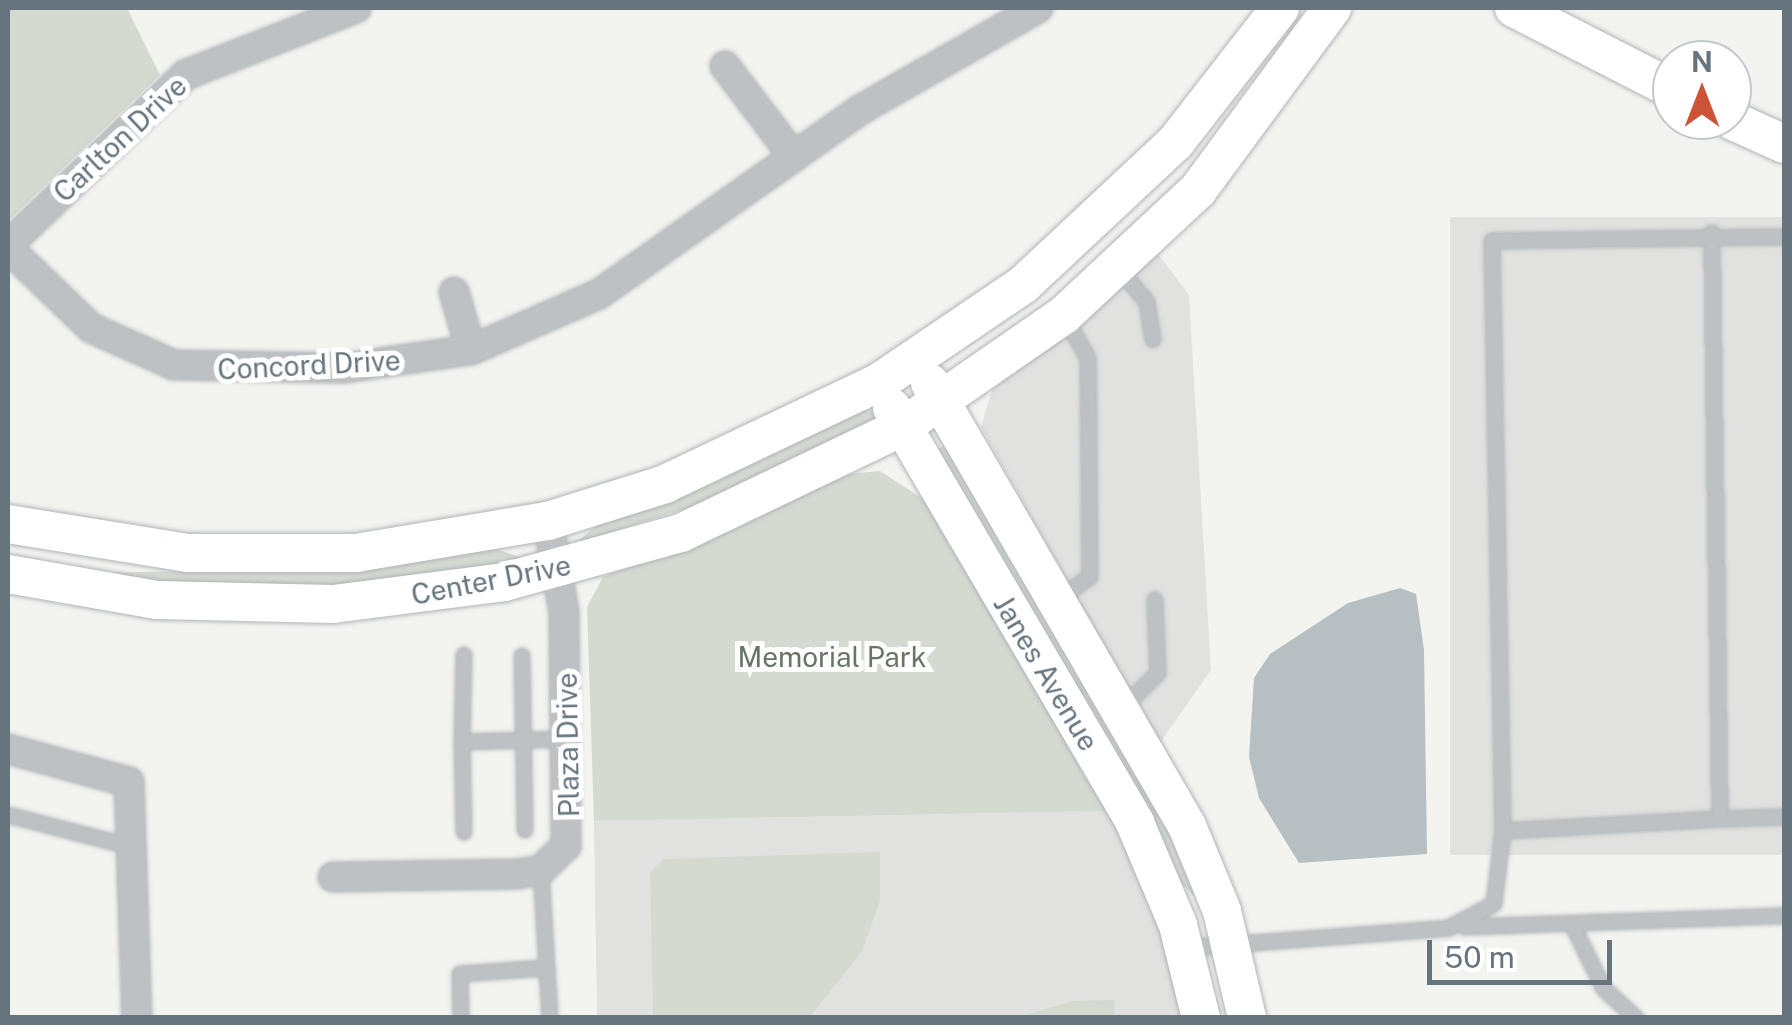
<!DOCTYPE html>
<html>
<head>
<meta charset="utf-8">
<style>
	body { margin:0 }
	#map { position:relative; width:1792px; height:1025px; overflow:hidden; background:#f3f3f0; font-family:"Public Sans",sans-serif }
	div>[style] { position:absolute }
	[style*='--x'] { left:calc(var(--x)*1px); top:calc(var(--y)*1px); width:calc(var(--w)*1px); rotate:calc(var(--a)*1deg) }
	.built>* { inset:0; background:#e1e2e0; transform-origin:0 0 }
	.green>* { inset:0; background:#d5dad1 }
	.water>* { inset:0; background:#b6c0c3 }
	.roads { filter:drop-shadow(0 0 2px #b0b5b8) drop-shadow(0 0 2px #b0b5b8) }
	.lane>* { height:14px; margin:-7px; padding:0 7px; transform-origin:7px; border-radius:7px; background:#bdc1c3 }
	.street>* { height:28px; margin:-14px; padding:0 14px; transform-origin:14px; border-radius:14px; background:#bdc1c3 }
	.secondary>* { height:38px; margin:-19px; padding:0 19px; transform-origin:19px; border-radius:19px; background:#fff }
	span { translate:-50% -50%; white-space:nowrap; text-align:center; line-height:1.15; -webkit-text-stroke:10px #fff; paint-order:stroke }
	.street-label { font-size:28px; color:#66747d }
	.park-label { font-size:28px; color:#687564 }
	.frame { position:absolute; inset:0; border:10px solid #66747d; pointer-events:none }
	.north { position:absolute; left:1652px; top:40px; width:100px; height:100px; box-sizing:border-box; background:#fff; border:2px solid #c2c7cb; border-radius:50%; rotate:0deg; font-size:28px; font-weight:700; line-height:40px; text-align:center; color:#66747d }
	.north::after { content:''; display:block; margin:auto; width:35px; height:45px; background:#cd5336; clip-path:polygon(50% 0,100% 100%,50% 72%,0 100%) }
	.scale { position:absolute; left:1427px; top:940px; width:185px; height:45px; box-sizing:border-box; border:5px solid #66747d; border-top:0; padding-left:12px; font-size:30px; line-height:35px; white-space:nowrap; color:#66747d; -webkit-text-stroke:8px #fff; paint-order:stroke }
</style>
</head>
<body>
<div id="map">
	<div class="built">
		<i style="left:1784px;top:217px;width:638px;height:334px;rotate:90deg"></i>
		<i style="clip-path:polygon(1156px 251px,1189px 295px,1211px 670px,1159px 744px,981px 427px,992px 390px)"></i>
		<i style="clip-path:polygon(1109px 811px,1159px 909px,1185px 1017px,597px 1017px,594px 821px)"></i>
	</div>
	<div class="green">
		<i style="clip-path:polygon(8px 8px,127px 8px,160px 75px,8px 221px)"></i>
		<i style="clip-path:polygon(863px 410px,888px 414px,704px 503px,576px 543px,598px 524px)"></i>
		<i style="clip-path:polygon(947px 444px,1163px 812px,1198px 900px,1177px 879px,932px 452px)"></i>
		<i style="clip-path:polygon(880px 471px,926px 501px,1109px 811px,594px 821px,587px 607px,603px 577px,848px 474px)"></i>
		<i style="clip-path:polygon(496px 549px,526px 559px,351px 586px,214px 588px,82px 573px,361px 568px)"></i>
		<i style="clip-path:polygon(880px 852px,880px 901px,862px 951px,810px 1017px,653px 1017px,650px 873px,664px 859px)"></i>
		<i style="clip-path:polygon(1114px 1000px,1115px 1017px,1017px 1017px,1074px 1001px)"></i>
	</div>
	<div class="water">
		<i style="clip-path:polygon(1400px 588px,1416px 594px,1424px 650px,1427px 854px,1299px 863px,1259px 798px,1249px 757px,1254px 678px,1270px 654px,1348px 603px)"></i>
	</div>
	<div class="roads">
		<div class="lane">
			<i style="--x:1712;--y:233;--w:586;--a:89.22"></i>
			<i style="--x:1720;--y:819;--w:64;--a:-1.8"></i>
			<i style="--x:1119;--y:269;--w:43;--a:49.7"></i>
			<i style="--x:1147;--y:302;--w:38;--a:81"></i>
			<i style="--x:1057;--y:600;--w:40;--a:-34.9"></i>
			<i style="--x:1090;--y:577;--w:219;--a:-90.5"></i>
			<i style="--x:1088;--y:358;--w:48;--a:-119.7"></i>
			<i style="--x:464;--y:655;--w:87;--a:91.3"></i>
			<i style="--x:462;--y:742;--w:105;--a:-1.6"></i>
			<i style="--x:522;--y:656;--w:174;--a:89"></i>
			<i style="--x:1122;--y:709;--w:51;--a:-45"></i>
			<i style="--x:1158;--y:673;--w:73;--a:-92.4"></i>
			<i style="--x:462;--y:742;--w:90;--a:88.7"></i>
			<i style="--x:8;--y:815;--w:128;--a:14.5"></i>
			<i style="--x:1503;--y:831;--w:217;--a:-3.2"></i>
			<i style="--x:541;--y:870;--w:148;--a:86.5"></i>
			<i style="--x:1572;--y:924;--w:72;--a:63.8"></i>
			<i style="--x:1604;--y:989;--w:43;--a:42.2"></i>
			<i style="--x:1465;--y:927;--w:319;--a:-2"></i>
			<i style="--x:1186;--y:948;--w:264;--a:-4.3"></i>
			<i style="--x:1449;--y:928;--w:51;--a:-28.1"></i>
			<i style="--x:1494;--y:904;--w:74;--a:-83"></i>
			<i style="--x:1503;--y:831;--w:590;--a:-91.07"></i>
			<i style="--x:1492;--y:241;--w:292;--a:-0.8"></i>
			<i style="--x:461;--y:1018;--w:44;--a:-91.3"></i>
			<i style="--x:460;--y:974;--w:86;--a:-4"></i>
		</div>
		<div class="street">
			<i style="--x:725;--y:66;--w:114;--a:52.8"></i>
			<i style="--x:8;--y:245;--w:245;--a:-43.8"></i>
			<i style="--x:185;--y:75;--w:184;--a:-21.4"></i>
			<i style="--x:8;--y:248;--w:115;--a:43.9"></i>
			<i style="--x:91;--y:328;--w:91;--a:24"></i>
			<i style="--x:174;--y:365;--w:170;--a:1"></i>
			<i style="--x:344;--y:368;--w:128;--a:-8.1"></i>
			<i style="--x:471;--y:350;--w:140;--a:-23.6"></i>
			<i style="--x:599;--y:294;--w:319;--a:-35.2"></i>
			<i style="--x:860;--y:110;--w:205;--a:-29.8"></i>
			<i style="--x:454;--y:292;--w:60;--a:73.7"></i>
			<i style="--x:8;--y:749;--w:125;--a:15.3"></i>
			<i style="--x:129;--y:782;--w:236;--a:88.1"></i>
			<i style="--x:333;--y:877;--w:184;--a:-0.9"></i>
			<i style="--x:517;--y:874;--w:24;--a:-9"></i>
			<i style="--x:541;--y:870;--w:35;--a:-44"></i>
			<i style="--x:566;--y:846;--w:234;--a:-90.5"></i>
			<i style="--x:564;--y:612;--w:92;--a:-100"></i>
		</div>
		<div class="secondary">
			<i style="--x:1514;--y:8;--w:178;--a:27.1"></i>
			<i style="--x:1731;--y:120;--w:58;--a:24.4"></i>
			<i style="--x:930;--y:383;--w:512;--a:59.88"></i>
			<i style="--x:1187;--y:826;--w:92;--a:67.6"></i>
			<i style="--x:1222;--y:911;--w:110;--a:76.8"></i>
			<i style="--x:892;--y:408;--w:481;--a:59.6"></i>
			<i style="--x:1135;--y:823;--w:111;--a:67.1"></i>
			<i style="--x:1178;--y:925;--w:96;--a:76.1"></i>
			<i style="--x:8;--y:524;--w:182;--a:9.2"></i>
			<i style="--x:188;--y:553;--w:168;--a:0"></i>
			<i style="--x:356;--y:553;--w:195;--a:-9.5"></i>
			<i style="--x:548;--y:521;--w:123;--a:-17.5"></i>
			<i style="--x:665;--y:484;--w:236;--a:-25.4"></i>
			<i style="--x:878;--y:383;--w:175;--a:-34.1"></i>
			<i style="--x:1023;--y:285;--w:208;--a:-43.1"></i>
			<i style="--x:1175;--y:143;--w:171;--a:-52.1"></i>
			<i style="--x:8;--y:574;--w:151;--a:9.9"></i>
			<i style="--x:157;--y:600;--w:176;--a:1.3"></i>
			<i style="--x:333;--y:604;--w:172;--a:-7.3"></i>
			<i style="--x:504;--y:582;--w:184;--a:-15.5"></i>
			<i style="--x:681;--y:533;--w:245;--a:-25.6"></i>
			<i style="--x:902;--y:427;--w:197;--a:-34.7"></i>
			<i style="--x:1064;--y:315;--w:183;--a:-43"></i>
			<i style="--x:1198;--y:190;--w:226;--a:-53.6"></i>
		</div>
	</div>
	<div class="street-label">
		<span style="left:120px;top:139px;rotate:-43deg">Carlton Drive</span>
		<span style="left:309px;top:365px;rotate:-3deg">Concord Drive</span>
		<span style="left:491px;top:580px;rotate:-11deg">Center Drive</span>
		<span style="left:1046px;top:673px;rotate:59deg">Janes Avenue</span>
		<span style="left:568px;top:745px;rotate:-91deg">Plaza Drive</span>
	</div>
	<div class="park-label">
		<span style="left:832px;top:657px">Memorial Park</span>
	</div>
	<div class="frame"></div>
	<div class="north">N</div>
	<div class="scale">50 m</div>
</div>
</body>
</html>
